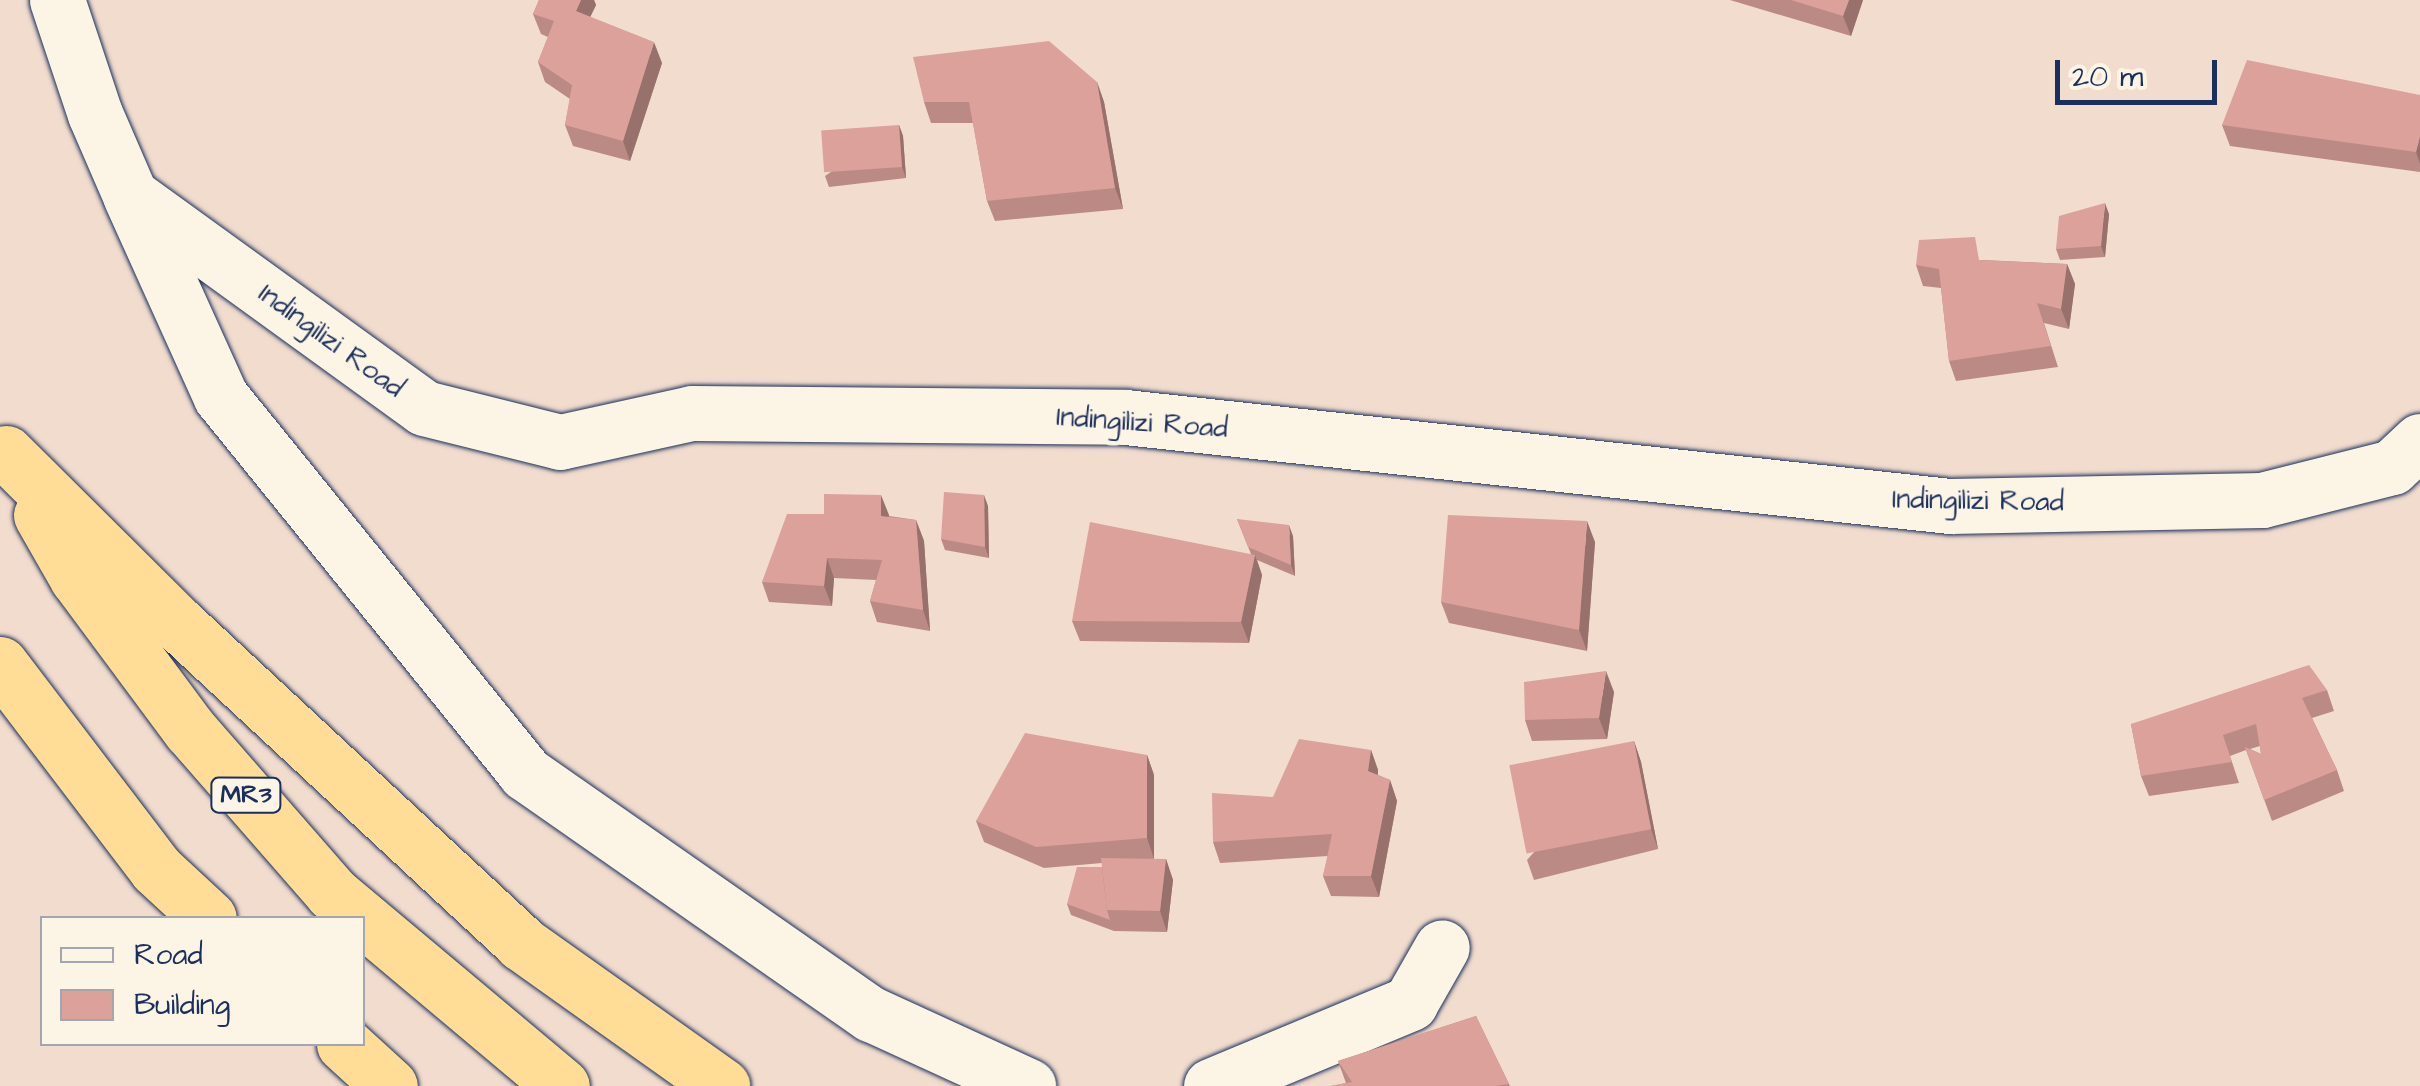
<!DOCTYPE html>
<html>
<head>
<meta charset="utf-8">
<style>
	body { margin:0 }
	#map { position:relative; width:2420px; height:1086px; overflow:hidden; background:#f2dcce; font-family:"Architects Daughter",sans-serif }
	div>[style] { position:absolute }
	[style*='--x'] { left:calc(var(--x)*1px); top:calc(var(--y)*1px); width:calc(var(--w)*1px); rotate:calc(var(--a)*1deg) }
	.roads { filter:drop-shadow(0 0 2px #1b2f5e) drop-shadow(0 0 2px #1b2f5e) }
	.minor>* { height:55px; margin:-27.5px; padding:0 27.5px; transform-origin:27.5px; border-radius:27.5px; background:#fcf5e5 }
	.highway>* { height:55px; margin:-27.5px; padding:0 27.5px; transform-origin:27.5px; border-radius:27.5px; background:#ffdd96 }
	.wall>* { inset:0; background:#bc8a84 }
	.shaded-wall>* { inset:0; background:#99716c }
	.building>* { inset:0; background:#dba19a; transform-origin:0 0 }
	span { translate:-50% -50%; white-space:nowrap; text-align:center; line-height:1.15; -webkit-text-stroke:9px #fcf5e5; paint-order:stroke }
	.shield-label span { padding:2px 8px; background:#fcf5e5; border:2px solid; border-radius:8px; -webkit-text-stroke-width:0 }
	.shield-label { font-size:25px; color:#1b2f5e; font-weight:700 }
	.street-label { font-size:28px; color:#1b2f5e }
	.legend { position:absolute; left:40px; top:916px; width:325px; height:130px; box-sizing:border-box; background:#fcf5e5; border:2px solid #a2a6af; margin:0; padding:12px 18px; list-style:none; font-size:30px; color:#1b2f5e }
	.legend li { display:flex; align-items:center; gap:20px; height:50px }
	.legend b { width:50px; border:2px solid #a2a6af }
	.scale { position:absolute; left:2055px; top:60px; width:162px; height:45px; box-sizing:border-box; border:5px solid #1b2f5e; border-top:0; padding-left:12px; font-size:30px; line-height:35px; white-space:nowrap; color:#1b2f5e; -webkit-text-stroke:8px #fcf5e5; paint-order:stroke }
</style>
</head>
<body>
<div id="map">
	<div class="roads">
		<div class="minor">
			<i style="--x:57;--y:0;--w:120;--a:71.6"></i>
			<i style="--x:95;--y:114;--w:88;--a:66.6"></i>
			<i style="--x:130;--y:195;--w:363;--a:35.9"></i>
			<i style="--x:424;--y:408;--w:140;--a:14"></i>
			<i style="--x:560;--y:442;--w:135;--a:-12.4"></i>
			<i style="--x:692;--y:413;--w:433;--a:0.5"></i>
			<i style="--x:1125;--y:417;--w:830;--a:6.16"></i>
			<i style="--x:1950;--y:506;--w:312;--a:-1.1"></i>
			<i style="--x:2262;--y:500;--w:134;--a:-14.2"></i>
			<i style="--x:2392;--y:467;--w:38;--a:-43"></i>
			<i style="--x:131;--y:198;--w:218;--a:65.7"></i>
			<i style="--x:221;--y:397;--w:484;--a:51"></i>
			<i style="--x:525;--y:773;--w:422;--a:34.9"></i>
			<i style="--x:871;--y:1014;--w:173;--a:24.6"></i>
			<i style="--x:1211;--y:1086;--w:216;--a:-22.6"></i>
			<i style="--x:1410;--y:1003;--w:64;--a:-60.3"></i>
		</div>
		<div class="highway">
			<i style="--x:6;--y:453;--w:238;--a:44.8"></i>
			<i style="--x:175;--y:621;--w:473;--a:42.9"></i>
			<i style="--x:521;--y:943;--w:247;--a:35.4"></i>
			<i style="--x:41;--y:515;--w:73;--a:60.3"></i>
			<i style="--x:77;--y:578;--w:189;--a:53.4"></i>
			<i style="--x:190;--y:730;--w:216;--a:48.9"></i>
			<i style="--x:332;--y:893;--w:300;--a:40"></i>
			<i style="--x:0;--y:664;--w:258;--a:52.7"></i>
			<i style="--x:156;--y:869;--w:72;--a:42.8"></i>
			<i style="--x:344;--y:1044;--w:62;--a:42.4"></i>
		</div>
	</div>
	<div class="wall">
		<i style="clip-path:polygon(539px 0,594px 0,596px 5px,590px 17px,662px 63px,630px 161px,573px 146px,565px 125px,570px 99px,545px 82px,538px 62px,548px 37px,541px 34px,533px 14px)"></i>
		<i style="clip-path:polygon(1730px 0,1863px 0,1851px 36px)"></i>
		<i style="clip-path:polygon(1097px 82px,1104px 102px,1123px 209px,995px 221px,987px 201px,973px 123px,931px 123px,924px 102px)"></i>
		<i style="clip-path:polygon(2420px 95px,2420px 172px,2230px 146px,2222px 125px)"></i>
		<i style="clip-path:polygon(899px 125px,903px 136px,906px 178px,829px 187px,825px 176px)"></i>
		<i style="clip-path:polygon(2109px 214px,2105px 257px,2060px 260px,2056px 249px)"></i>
		<i style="clip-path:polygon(1983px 260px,2067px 264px,2075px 284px,2069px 329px,2044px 323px,2058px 367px,1956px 381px,1949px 361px,1941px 288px,1923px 286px,1916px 265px)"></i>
		<i style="clip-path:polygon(988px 506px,989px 558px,945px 550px,941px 539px)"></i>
		<i style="clip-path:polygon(889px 516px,916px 520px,924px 541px,930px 631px,877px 622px,870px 601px,876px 580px,834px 578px,832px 606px,769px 602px,762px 582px)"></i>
		<i style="clip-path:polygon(1237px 519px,1293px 536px,1295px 576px,1257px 560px,1262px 575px,1249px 643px,1080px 641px,1072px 621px,1251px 554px)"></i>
		<i style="clip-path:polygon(1595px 542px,1587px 651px,1449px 623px,1441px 602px)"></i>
		<i style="clip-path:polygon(evenodd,2327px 690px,2334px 711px,2312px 718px,2337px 770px,2344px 791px,2272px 821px,2246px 750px,2230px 756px,2239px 783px,2149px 796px,2141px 776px,2131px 724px,2327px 690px,2260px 746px,2261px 754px,2250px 749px,2260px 746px)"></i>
		<i style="clip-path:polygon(1614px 692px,1607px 739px,1532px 741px,1525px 720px)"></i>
		<i style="clip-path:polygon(1634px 741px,1641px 762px,1658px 849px,1534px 880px,1527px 860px)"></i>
		<i style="clip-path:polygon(1371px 750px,1378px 770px,1378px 775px,1390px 780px,1397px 801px,1379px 897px,1331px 896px,1323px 876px,1328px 856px,1220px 863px,1213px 842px,1273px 797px)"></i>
		<i style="clip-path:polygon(1147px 755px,1154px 775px,1154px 859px,1166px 859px,1173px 880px,1167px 932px,1114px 931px,1071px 915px,1067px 904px,1102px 867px,1102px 863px,1044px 868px,984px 842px,976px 821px)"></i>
		<i style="clip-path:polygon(1476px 1016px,1510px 1086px,1331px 1086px,1346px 1083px,1338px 1061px)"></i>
	</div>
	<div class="shaded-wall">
		<i style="clip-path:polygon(581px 0,594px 0,596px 5px,583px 32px,576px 11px)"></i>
		<i style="clip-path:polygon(1849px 0,1863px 0,1851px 36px,1843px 16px)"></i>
		<i style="clip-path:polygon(654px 42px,662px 63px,630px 161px,623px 141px)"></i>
		<i style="clip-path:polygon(1097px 82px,1104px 102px,1123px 209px,1115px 188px)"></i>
		<i style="clip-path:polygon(899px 125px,903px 136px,906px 178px,902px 167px)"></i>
		<i style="clip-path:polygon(2420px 137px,2420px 164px,2416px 152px)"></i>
		<i style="clip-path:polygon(2105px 203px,2109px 214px,2105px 257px,2101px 246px)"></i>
		<i style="clip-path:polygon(2067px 264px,2075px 284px,2069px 329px,2061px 309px)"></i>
		<i style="clip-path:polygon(881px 495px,889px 515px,888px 536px,881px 516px)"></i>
		<i style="clip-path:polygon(984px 495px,988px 506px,989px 558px,985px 547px)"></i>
		<i style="clip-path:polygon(916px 520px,924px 541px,930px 631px,923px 610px)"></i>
		<i style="clip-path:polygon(1587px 521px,1595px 542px,1587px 651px,1579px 630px)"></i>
		<i style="clip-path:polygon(1289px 525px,1293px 536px,1295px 576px,1291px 565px)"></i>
		<i style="clip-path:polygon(1255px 555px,1262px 575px,1249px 643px,1241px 622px)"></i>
		<i style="clip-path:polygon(827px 558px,834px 578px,832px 606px,824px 586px)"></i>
		<i style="clip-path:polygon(1606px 671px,1614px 692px,1607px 739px,1599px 718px)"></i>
		<i style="clip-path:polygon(1634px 741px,1641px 762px,1658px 849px,1651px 829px)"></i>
		<i style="clip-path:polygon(1371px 750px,1378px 770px,1376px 792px,1368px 771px)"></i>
		<i style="clip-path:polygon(1147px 755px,1154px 775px,1154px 859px,1147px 838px)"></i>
		<i style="clip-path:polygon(1390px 780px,1397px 801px,1379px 897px,1371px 876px)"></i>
		<i style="clip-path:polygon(1166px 859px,1173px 880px,1167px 932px,1160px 911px)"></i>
	</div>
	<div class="building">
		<i style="clip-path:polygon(539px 0,581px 0,576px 11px,654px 42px,623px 141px,565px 125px,572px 85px,538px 62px,554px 21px,533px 14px)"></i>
		<i style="clip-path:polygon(1791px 0,1849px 0,1843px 16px)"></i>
		<i style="clip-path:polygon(1049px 41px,1097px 82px,1115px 188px,987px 201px,969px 102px,924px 102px,913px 57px)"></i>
		<i style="clip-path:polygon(2247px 60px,2420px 95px,2420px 137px,2416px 152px,2222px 125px)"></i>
		<i style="left:899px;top:125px;width:42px;height:78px;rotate:86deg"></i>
		<i style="clip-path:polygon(2105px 203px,2101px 246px,2056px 249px,2059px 216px)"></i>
		<i style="clip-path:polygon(1975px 237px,1979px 260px,2067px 264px,2061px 309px,2037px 303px,2051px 346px,1949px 361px,1939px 269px,1916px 265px,1919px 240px)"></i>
		<i style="clip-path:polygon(944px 492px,984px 495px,985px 547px,941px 539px)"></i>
		<i style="clip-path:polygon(824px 494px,881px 495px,881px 516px,916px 520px,923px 610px,870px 601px,882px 560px,827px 558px,824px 586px,762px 582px,787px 514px,824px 514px)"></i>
		<i style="clip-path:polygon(1448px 515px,1587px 521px,1579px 630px,1441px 602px)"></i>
		<i style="clip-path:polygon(1237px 519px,1289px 525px,1291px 565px,1248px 547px)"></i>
		<i style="clip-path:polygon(1090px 522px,1255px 555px,1241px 622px,1072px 621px)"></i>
		<i style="clip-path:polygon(2309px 665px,2327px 690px,2302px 698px,2337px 770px,2264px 800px,2245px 747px,2261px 754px,2256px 724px,2223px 735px,2232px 762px,2141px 776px,2131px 724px)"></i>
		<i style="clip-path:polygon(1606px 671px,1599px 718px,1525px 720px,1524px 682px)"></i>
		<i style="clip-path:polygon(1025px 733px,1147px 755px,1147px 838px,1036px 847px,976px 821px)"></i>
		<i style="clip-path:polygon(1299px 739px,1371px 750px,1368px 771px,1390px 780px,1371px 876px,1323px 876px,1332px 834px,1213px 842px,1212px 793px,1273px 797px)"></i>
		<i style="left:1634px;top:741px;width:90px;height:127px;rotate:79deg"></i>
		<i style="clip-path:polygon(1101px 858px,1166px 859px,1160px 911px,1107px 910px)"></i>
		<i style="clip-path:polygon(1077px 867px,1102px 867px,1107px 910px,1110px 920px,1067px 904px)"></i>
		<i style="clip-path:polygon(1476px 1016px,1509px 1084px,1495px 1086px,1331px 1086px,1352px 1082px,1338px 1061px)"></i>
	</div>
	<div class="shield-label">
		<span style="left:246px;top:795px">MR3</span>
	</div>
	<div class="street-label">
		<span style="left:331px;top:341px;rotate:36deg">Indingilizi Road</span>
		<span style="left:1142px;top:423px;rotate:4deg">Indingilizi Road</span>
		<span style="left:1978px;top:501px;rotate:1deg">Indingilizi Road</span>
	</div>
	<ul class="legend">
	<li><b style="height:12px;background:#fcf5e5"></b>Road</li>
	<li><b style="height:28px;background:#dba19a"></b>Building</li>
	</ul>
	<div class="scale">20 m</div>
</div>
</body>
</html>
